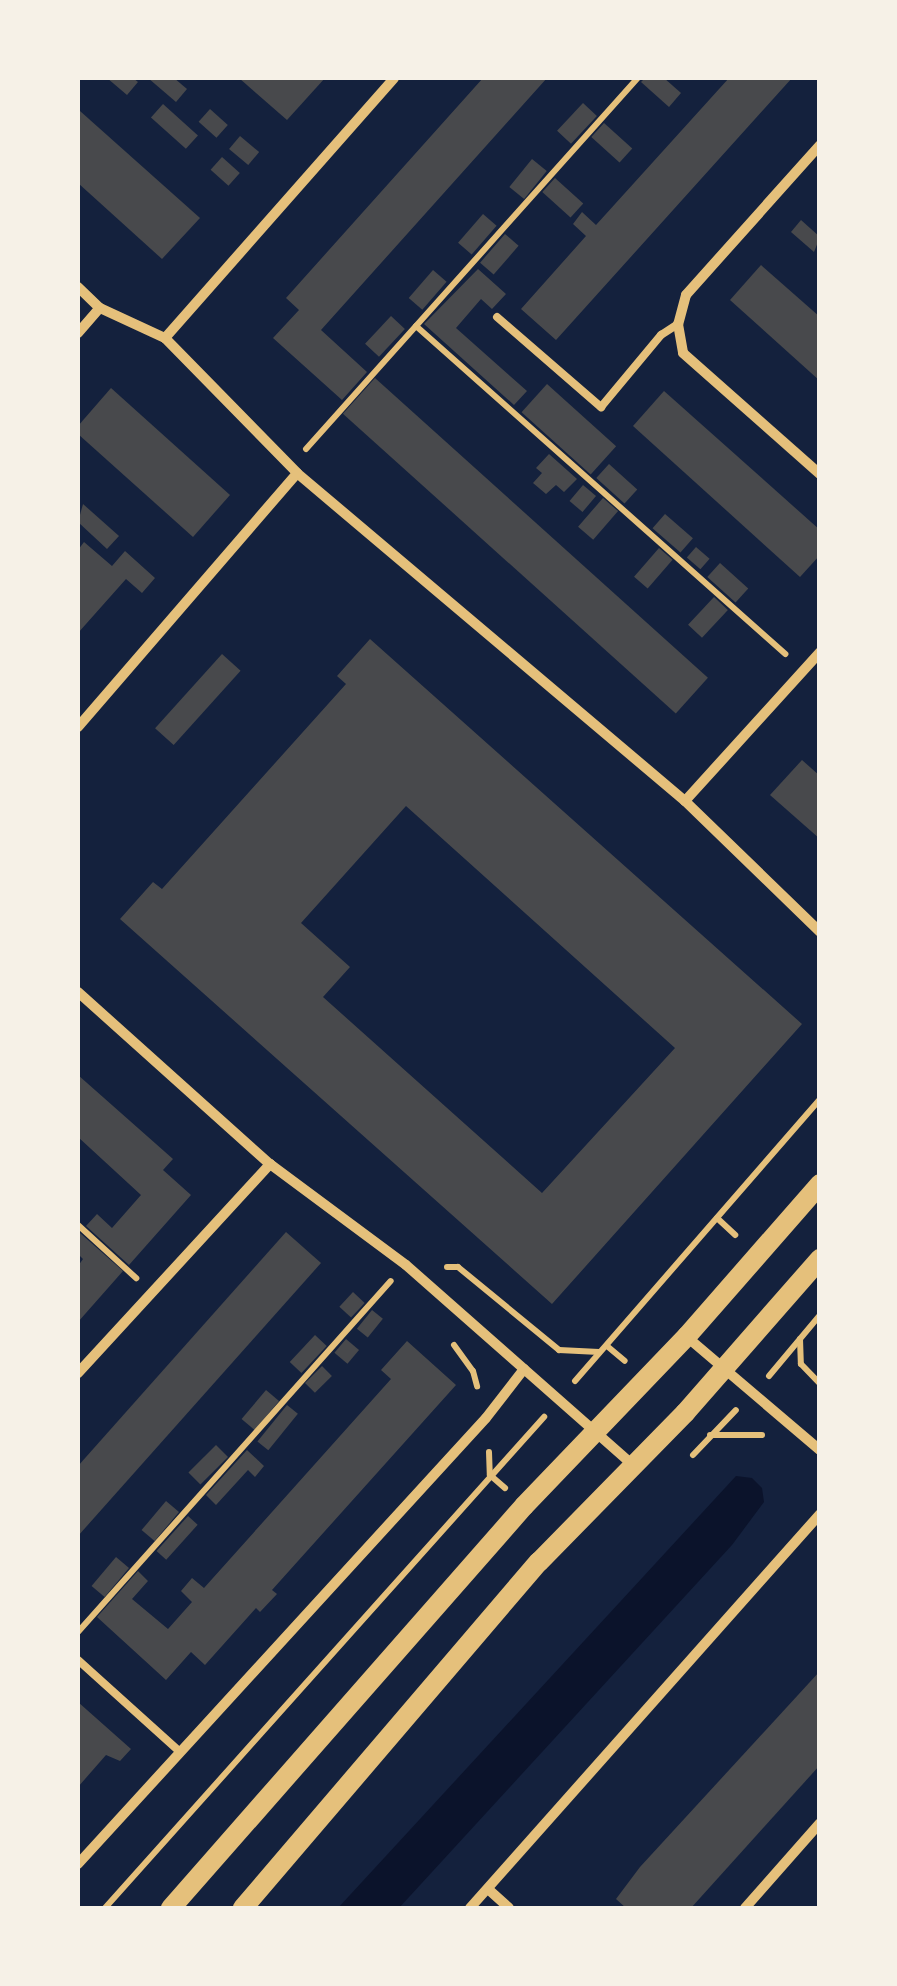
<!DOCTYPE html>
<html>
<head>
<meta charset="utf-8">
<style>
	body { margin:0 }
	#map { position:relative; width:897px; height:1986px; overflow:hidden; background:#14213d; font-family:"Archivo Narrow",sans-serif }
	div>[style] { position:absolute }
	[style*='--x'] { left:calc(var(--x)*1px); top:calc(var(--y)*1px); width:calc(var(--w)*1px); rotate:calc(var(--a)*1deg) }
	.water>* { inset:0; background:#0b132b }
	.building>* { inset:0; background:#48494c; transform-origin:0 0 }
	.path>* { height:6px; margin:-3px; padding:0 3px; transform-origin:3px; border-radius:3px; background:#e5c07b }
	.service>* { height:8px; margin:-4px; padding:0 4px; transform-origin:4px; border-radius:4px; background:#e5c07b }
	.minor>* { height:10px; margin:-5px; padding:0 5px; transform-origin:5px; border-radius:5px; background:#e5c07b }
	.secondary>* { height:20px; margin:-10px; padding:0 10px; transform-origin:10px; border-radius:10px; background:#e5c07b }
	span { translate:-50% -50%; white-space:nowrap; text-align:center; line-height:1.15; -webkit-text-stroke:8px #f6f1e7; paint-order:stroke }
	.frame { position:absolute; inset:0; border:80px solid #f6f1e7; pointer-events:none }
</style>
</head>
<body>
<div id="map">
	<div class="water">
		<i style="clip-path:polygon(736px 1476px,752px 1478px,762px 1488px,764px 1502px,732px 1545px,399px 1908px,338px 1908px)"></i>
	</div>
	<div class="building">
		<i style="clip-path:polygon(107px 78px,133px 78px,138px 82px,127px 95px)"></i>
		<i style="clip-path:polygon(148px 78px,174px 78px,187px 89px,176px 102px)"></i>
		<i style="clip-path:polygon(239px 78px,325px 78px,287px 120px)"></i>
		<i style="clip-path:polygon(483px 78px,547px 78px,321px 330px,367px 372px,342px 400px,273px 338px,299px 310px,286px 298px)"></i>
		<i style="clip-path:polygon(645px 78px,664px 78px,681px 93px,669px 107px,641px 82px)"></i>
		<i style="clip-path:polygon(729px 78px,792px 78px,556px 340px,521px 309px,586px 236px,573px 224px,582px 212px,596px 225px)"></i>
		<i style="left:583px;top:103px;width:19px;height:38px;rotate:43deg"></i>
		<i style="left:163px;top:104px;width:47px;height:18px;rotate:42deg"></i>
		<i style="left:210px;top:109px;width:24px;height:17px;rotate:42deg"></i>
		<i style="clip-path:polygon(80px 111px,200px 218px,162px 259px,78px 183px)"></i>
		<i style="left:604px;top:123px;width:38px;height:19px;rotate:42deg"></i>
		<i style="left:240px;top:136px;width:25px;height:17px;rotate:40deg"></i>
		<i style="left:222px;top:157px;width:24px;height:17px;rotate:42deg"></i>
		<i style="left:532px;top:159px;width:19px;height:36px;rotate:39deg"></i>
		<i style="left:555px;top:178px;width:38px;height:19px;rotate:42deg"></i>
		<i style="left:483px;top:214px;width:18px;height:38px;rotate:41deg"></i>
		<i style="clip-path:polygon(801px 220px,820px 237px,814px 252px,791px 232px)"></i>
		<i style="left:505px;top:234px;width:18px;height:38px;rotate:41deg"></i>
		<i style="clip-path:polygon(761px 265px,820px 317px,820px 381px,730px 300px)"></i>
		<i style="clip-path:polygon(478px 269px,506px 294px,492px 309px,481px 299px,456px 328px,527px 391px,514px 405px,424px 324px)"></i>
		<i style="left:433px;top:270px;width:18px;height:37px;rotate:41deg"></i>
		<i style="left:391px;top:316px;width:19px;height:38px;rotate:43deg"></i>
		<i style="left:375px;top:378px;width:448px;height:48px;rotate:42deg"></i>
		<i style="left:547px;top:384px;width:93px;height:38px;rotate:42deg"></i>
		<i style="clip-path:polygon(111px 388px,230px 495px,193px 537px,78px 434px,78px 426px)"></i>
		<i style="clip-path:polygon(664px 391px,820px 530px,820px 555px,800px 577px,633px 426px)"></i>
		<i style="clip-path:polygon(549px 454px,577px 479px,564px 492px,556px 485px,546px 494px,533px 483px,542px 473px,536px 468px)"></i>
		<i style="left:609px;top:464px;width:38px;height:19px;rotate:42deg"></i>
		<i style="left:583px;top:485px;width:17px;height:21px;rotate:40deg"></i>
		<i style="left:603px;top:498px;width:20px;height:38px;rotate:41deg"></i>
		<i style="clip-path:polygon(83px 504px,119px 536px,107px 549px,78px 522px)"></i>
		<i style="left:665px;top:514px;width:37px;height:19px;rotate:41deg"></i>
		<i style="clip-path:polygon(84px 542px,112px 566px,125px 551px,155px 578px,142px 593px,126px 579px,78px 633px,78px 550px)"></i>
		<i style="left:696px;top:547px;width:18px;height:14px;rotate:41deg"></i>
		<i style="left:659px;top:548px;width:18px;height:38px;rotate:41deg"></i>
		<i style="left:720px;top:563px;width:38px;height:19px;rotate:42deg"></i>
		<i style="left:714px;top:597px;width:19px;height:38px;rotate:43deg"></i>
		<i style="clip-path:polygon(evenodd,370px 639px,802px 1024px,552px 1304px,120px 919px,153px 882px,162px 889px,346px 684px,337px 676px,370px 639px,406px 806px,675px 1048px,542px 1193px,323px 997px,350px 967px,301px 923px,406px 806px)"></i>
		<i style="left:222px;top:654px;width:25px;height:100px;rotate:42deg"></i>
		<i style="clip-path:polygon(802px 760px,820px 776px,820px 839px,770px 795px)"></i>
		<i style="clip-path:polygon(78px 1075px,173px 1159px,163px 1170px,191px 1195px,129px 1265px,86px 1226px,97px 1214px,112px 1228px,141px 1195px,78px 1137px)"></i>
		<i style="clip-path:polygon(286px 1232px,321px 1263px,78px 1536px,78px 1466px)"></i>
		<i style="clip-path:polygon(80px 1233px,123px 1271px,78px 1322px,78px 1266px,83px 1259px,78px 1254px)"></i>
		<i style="left:353px;top:1292px;width:16px;height:20px;rotate:43deg"></i>
		<i style="left:372px;top:1310px;width:14px;height:24px;rotate:39deg"></i>
		<i style="left:315px;top:1335px;width:16px;height:37px;rotate:43deg"></i>
		<i style="left:346px;top:1339px;width:17px;height:18px;rotate:40deg"></i>
		<i style="clip-path:polygon(407px 1341px,456px 1385px,272px 1590px,277px 1594px,260px 1612px,256px 1608px,205px 1665px,191px 1652px,166px 1680px,97px 1617px,138px 1571px,148px 1581px,132px 1599px,168px 1629px,192px 1602px,181px 1591px,192px 1578px,204px 1588px,391px 1379px,381px 1370px)"></i>
		<i style="left:322px;top:1366px;width:14px;height:24px;rotate:45deg"></i>
		<i style="left:266px;top:1390px;width:17px;height:38px;rotate:40deg"></i>
		<i style="left:287px;top:1405px;width:14px;height:47px;rotate:39deg"></i>
		<i style="left:216px;top:1445px;width:17px;height:39px;rotate:45deg"></i>
		<i style="clip-path:polygon(247px 1450px,264px 1466px,255px 1477px,248px 1470px,216px 1505px,206px 1495px)"></i>
		<i style="left:166px;top:1501px;width:17px;height:38px;rotate:40deg"></i>
		<i style="left:188px;top:1516px;width:13px;height:47px;rotate:42deg"></i>
		<i style="left:116px;top:1557px;width:17px;height:38px;rotate:40deg"></i>
		<i style="clip-path:polygon(820px 1671px,820px 1765px,691px 1908px,626px 1908px,616px 1899px,640px 1867px)"></i>
		<i style="clip-path:polygon(78px 1702px,131px 1749px,120px 1761px,106px 1755px,78px 1787px)"></i>
	</div>
	<div class="path">
		<i style="--x:416;--y:326;--w:494;--a:41.6"></i>
		<i style="--x:306;--y:449;--w:498;--a:-48.2"></i>
		<i style="--x:717;--y:1218;--w:25;--a:43"></i>
		<i style="--x:78;--y:1225;--w:79;--a:42.4"></i>
		<i style="--x:447;--y:1267;--w:11;--a:0"></i>
		<i style="--x:458;--y:1267;--w:131;--a:39.4"></i>
		<i style="--x:559;--y:1350;--w:40;--a:2.9"></i>
		<i style="--x:800;--y:1339;--w:25;--a:88"></i>
		<i style="--x:801;--y:1364;--w:28;--a:46"></i>
		<i style="--x:454;--y:1345;--w:32;--a:54"></i>
		<i style="--x:473;--y:1371;--w:16;--a:75"></i>
		<i style="--x:607;--y:1346;--w:23;--a:40"></i>
		<i style="--x:769;--y:1376;--w:80;--a:-50.1"></i>
		<i style="--x:575;--y:1381;--w:374;--a:-49"></i>
		<i style="--x:710;--y:1435;--w:52;--a:0"></i>
		<i style="--x:489;--y:1452;--w:23;--a:88"></i>
		<i style="--x:490;--y:1475;--w:20;--a:41"></i>
		<i style="--x:693;--y:1455;--w:62;--a:-46.3"></i>
		<i style="--x:78;--y:1632;--w:470;--a:-48.3"></i>
		<i style="--x:105;--y:1908;--w:659;--a:-48.2"></i>
	</div>
	<div class="service">
		<i style="--x:497;--y:317;--w:138;--a:40.9"></i>
		<i style="--x:601;--y:407;--w:94;--a:-50.2"></i>
		<i style="--x:661;--y:335;--w:20;--a:-33"></i>
		<i style="--x:78;--y:1660;--w:137;--a:42"></i>
	</div>
	<div class="minor">
		<i style="--x:820;--y:145;--w:201;--a:131.8"></i>
		<i style="--x:686;--y:295;--w:30;--a:105"></i>
		<i style="--x:678;--y:324;--w:29;--a:80"></i>
		<i style="--x:683;--y:353;--w:183;--a:41.5"></i>
		<i style="--x:78;--y:287;--w:30;--a:44"></i>
		<i style="--x:100;--y:308;--w:72;--a:24.8"></i>
		<i style="--x:165;--y:338;--w:189;--a:45.6"></i>
		<i style="--x:297;--y:473;--w:508;--a:40.21"></i>
		<i style="--x:685;--y:801;--w:188;--a:44.1"></i>
		<i style="--x:78;--y:333;--w:33;--a:-49"></i>
		<i style="--x:165;--y:338;--w:346;--a:-48.6"></i>
		<i style="--x:78;--y:727;--w:335;--a:-49.2"></i>
		<i style="--x:685;--y:801;--w:201;--a:-47.8"></i>
		<i style="--x:78;--y:992;--w:258;--a:41.9"></i>
		<i style="--x:270;--y:1164;--w:169;--a:36.6"></i>
		<i style="--x:406;--y:1265;--w:304;--a:41.4"></i>
		<i style="--x:687;--y:1337;--w:175;--a:40.4"></i>
		<i style="--x:78;--y:1373;--w:284;--a:-47.4"></i>
		<i style="--x:78;--y:1864;--w:604;--a:-47.55"></i>
		<i style="--x:486;--y:1418;--w:62;--a:-52.2"></i>
		<i style="--x:488;--y:1889;--w:28;--a:42"></i>
		<i style="--x:470;--y:1908;--w:527;--a:-48.38"></i>
		<i style="--x:745;--y:1908;--w:113;--a:-48.6"></i>
	</div>
	<div class="secondary">
		<i style="--x:171;--y:1908;--w:535;--a:-48.71"></i>
		<i style="--x:524;--y:1506;--w:236;--a:-46.2"></i>
		<i style="--x:687;--y:1336;--w:202;--a:-48.8"></i>
		<i style="--x:243;--y:1908;--w:455;--a:-49.5"></i>
		<i style="--x:539;--y:1562;--w:209;--a:-45.6"></i>
		<i style="--x:685;--y:1413;--w:205;--a:-48.8"></i>
	</div>
	<div class="frame"></div>
</div>
</body>
</html>
